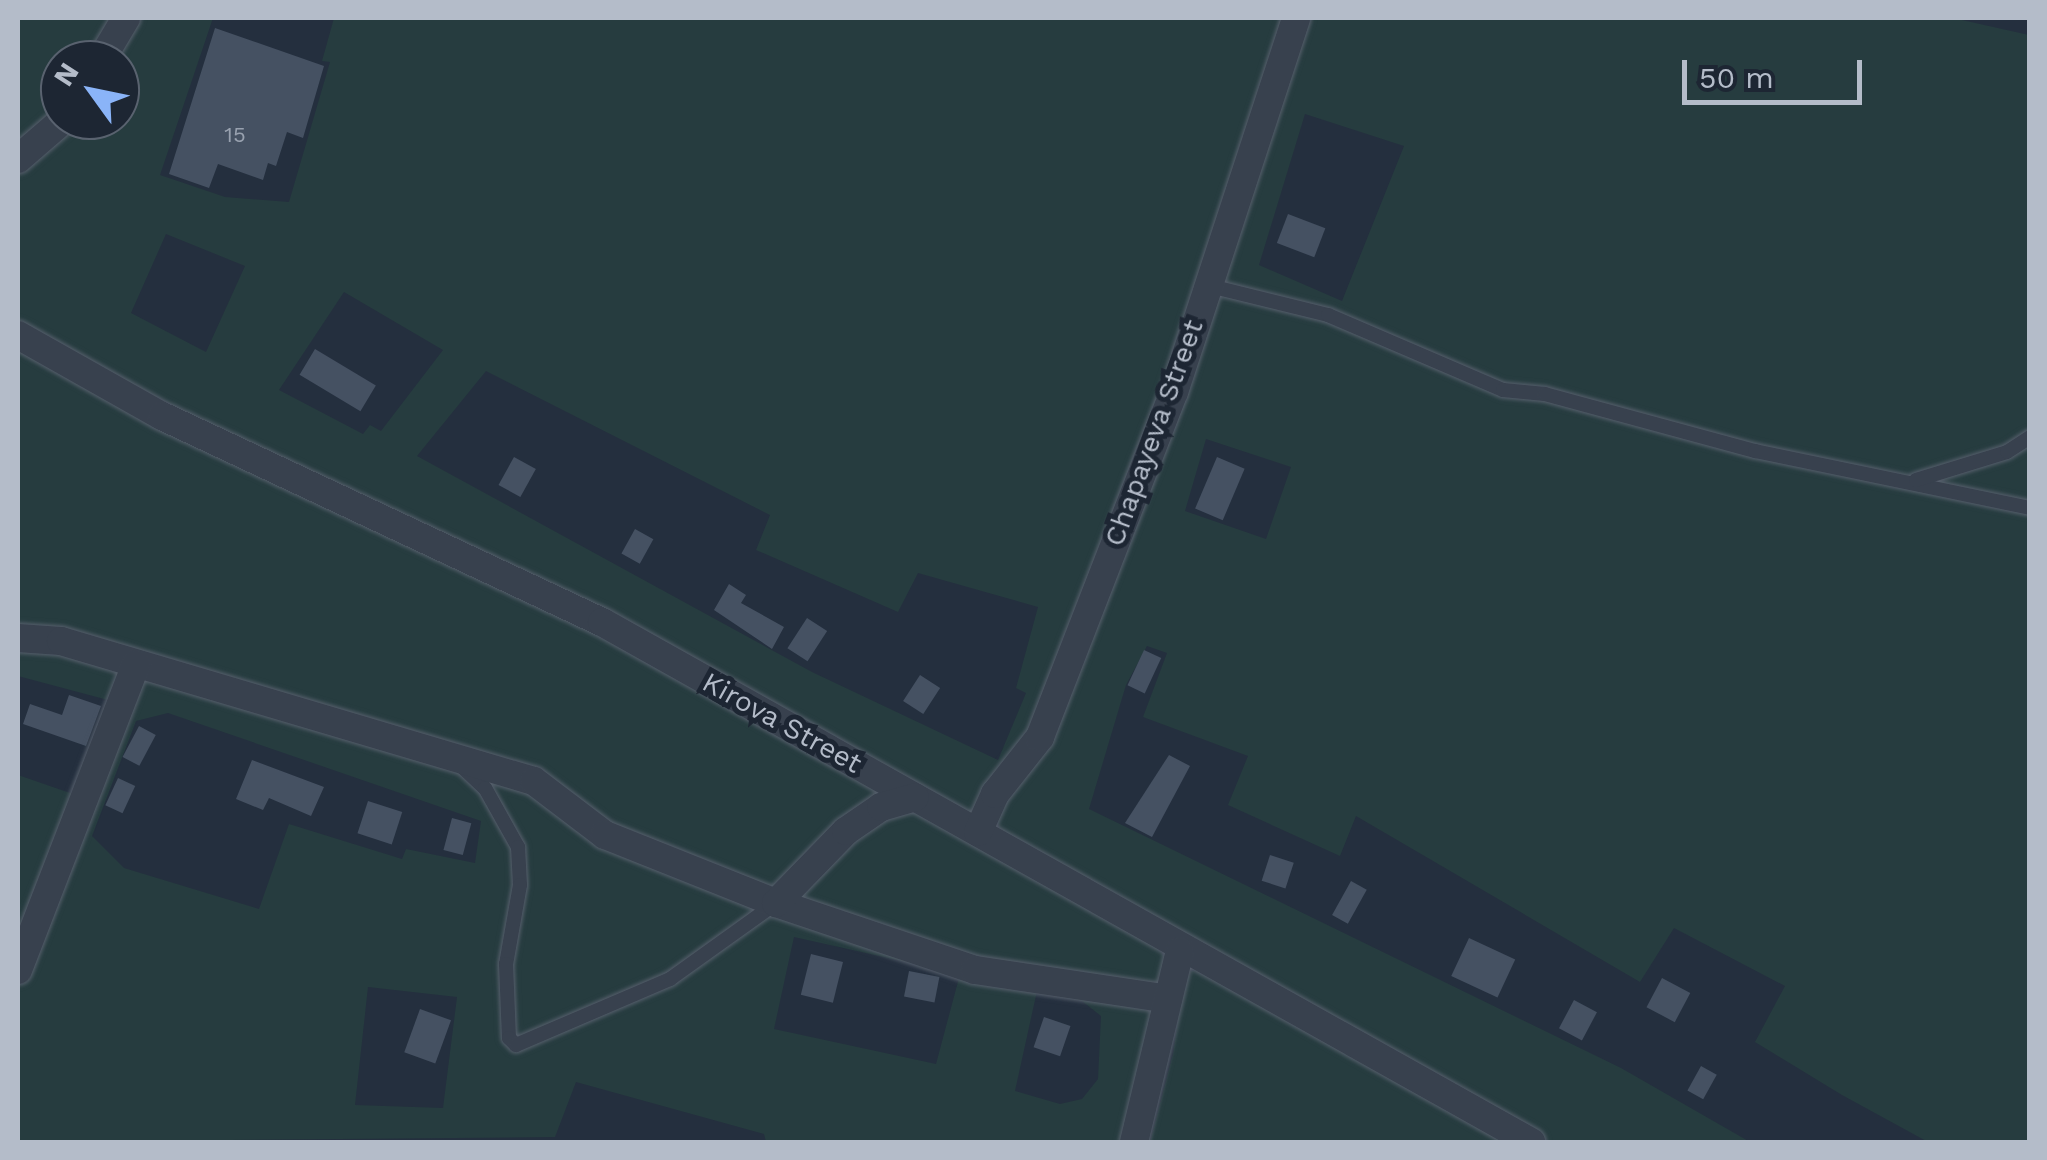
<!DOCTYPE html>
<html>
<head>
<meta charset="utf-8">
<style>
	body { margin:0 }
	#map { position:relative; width:2047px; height:1160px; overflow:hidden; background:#242f3e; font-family:"Work Sans",sans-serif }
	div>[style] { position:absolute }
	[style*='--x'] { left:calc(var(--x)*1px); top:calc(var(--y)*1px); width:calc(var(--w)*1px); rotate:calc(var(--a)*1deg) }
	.green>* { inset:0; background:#263c3f }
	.building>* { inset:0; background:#455162; transform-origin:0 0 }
	.roads { filter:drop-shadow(0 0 2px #565f6c) drop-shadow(0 0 2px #565f6c) }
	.lane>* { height:14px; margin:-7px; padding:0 7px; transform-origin:7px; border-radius:7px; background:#38414e }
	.street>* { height:28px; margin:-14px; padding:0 14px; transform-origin:14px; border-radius:14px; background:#38414e }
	span { translate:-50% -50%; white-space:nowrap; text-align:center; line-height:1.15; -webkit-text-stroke:10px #1d2633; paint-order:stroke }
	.number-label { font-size:22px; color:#98a1af }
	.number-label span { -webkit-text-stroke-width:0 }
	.street-label { font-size:28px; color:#b4bcc9 }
	.frame { position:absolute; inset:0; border:20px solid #b4bcc9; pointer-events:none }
	.north { position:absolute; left:40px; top:40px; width:100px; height:100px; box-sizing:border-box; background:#1d2633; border:2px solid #59626f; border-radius:50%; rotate:303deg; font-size:28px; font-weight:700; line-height:40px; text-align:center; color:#b4bcc9 }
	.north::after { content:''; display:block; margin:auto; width:35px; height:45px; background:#8ab4f8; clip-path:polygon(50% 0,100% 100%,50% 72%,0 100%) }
	.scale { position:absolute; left:1682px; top:60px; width:180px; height:45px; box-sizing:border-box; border:5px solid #b4bcc9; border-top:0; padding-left:12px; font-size:30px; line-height:35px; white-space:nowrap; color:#b4bcc9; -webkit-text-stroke:8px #1d2633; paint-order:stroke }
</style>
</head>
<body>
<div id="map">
	<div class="green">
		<i style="clip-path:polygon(18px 18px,120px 18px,95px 60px,60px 60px,60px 114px,18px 153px)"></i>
		<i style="clip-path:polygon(evenodd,134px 18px,213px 18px,160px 175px,225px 197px,289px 202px,330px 62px,322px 61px,334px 18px,1292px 18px,1178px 351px,1036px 727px,974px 820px,18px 325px,18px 166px,68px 120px,120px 120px,120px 60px,109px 60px,134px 18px,166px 234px,245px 266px,206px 352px,131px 313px,166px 234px,134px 18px,344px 292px,443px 350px,381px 431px,370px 425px,363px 434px,279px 390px,344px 292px,134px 18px,486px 371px,770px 515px,756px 550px,898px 612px,918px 573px,1038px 607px,1016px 688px,1026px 693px,998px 760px,812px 672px,417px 456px,486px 371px)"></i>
		<i style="clip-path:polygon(evenodd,1301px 18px,1953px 18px,2029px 35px,2029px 1142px,1928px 1142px,1842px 1095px,1755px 1042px,1785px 986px,1674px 928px,1640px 982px,1356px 816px,1340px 856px,1228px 805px,1248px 756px,1143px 717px,1167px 653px,1147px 646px,1126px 685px,1089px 809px,1621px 1068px,1750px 1142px,1551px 1142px,1001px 835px,996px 814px,1050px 732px,1301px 18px,1305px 114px,1404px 146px,1342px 301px,1259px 265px,1305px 114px,1301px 18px,1206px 439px,1291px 467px,1266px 539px,1185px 511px,1206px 439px)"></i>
		<i style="clip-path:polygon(18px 346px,508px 582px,1152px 941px,1165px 957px,1166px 986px,971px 960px,604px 830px,535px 777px,18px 629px)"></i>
		<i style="clip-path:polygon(evenodd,18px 647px,64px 650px,532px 788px,796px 916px,1159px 1006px,1127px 1142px,766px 1142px,764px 1134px,576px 1082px,555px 1137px,18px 1142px,18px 775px,73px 794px,108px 700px,18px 676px,18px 647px,168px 713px,481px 821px,475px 863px,406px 849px,402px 859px,289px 824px,259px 909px,124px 868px,92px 836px,136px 721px,168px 713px,18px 647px,794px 937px,960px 974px,936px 1064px,774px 1029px,794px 937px,18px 647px,368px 987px,457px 997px,443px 1108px,355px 1105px,368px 987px,18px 647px,1037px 991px,1082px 1001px,1101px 1016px,1098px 1079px,1082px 1099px,1060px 1104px,1015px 1091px,1037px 991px)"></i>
		<i style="clip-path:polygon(1203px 970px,1511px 1142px,1150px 1142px,1173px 1054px,1183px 982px,1191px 971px)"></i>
	</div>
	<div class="building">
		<i style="clip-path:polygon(215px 28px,324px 66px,303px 138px,287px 132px,276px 166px,268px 163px,263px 180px,218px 164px,209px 188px,169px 174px)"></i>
		<i style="left:1288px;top:214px;width:40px;height:31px;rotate:21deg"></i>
		<i style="left:315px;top:349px;width:71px;height:30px;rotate:31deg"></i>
		<i style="left:514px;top:457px;width:25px;height:32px;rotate:29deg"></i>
		<i style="left:1217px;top:457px;width:30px;height:56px;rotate:23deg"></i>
		<i style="left:635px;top:529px;width:21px;height:28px;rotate:29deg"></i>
		<i style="clip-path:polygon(729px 584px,746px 595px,741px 603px,784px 627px,772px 649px,714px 610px)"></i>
		<i style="left:807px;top:618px;width:24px;height:36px;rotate:33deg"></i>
		<i style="left:1144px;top:650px;width:19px;height:39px;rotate:25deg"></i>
		<i style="left:920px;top:675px;width:24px;height:31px;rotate:33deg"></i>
		<i style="clip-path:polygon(69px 695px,101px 706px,86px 746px,23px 724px,30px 704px,62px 715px)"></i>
		<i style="left:139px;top:726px;width:19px;height:35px;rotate:28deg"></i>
		<i style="clip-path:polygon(1169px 755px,1190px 766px,1152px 837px,1125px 823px)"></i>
		<i style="clip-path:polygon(252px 760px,324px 787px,311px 816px,269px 798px,263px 810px,236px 799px)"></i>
		<i style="left:118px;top:778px;width:19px;height:30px;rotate:25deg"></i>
		<i style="left:368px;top:801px;width:36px;height:34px;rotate:18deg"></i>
		<i style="left:452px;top:818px;width:20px;height:33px;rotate:15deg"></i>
		<i style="left:1270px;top:855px;width:25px;height:27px;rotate:18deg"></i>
		<i style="left:1351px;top:881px;width:18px;height:39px;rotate:29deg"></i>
		<i style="left:1469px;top:938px;width:51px;height:42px;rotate:25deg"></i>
		<i style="left:811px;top:954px;width:33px;height:42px;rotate:14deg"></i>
		<i style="left:909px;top:971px;width:31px;height:26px;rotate:11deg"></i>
		<i style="left:1662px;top:978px;width:32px;height:33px;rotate:28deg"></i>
		<i style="left:1574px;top:1000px;width:26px;height:32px;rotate:28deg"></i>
		<i style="left:420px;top:1009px;width:33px;height:46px;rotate:20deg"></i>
		<i style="left:1044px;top:1017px;width:28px;height:32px;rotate:19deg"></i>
		<i style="left:1701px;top:1066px;width:18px;height:28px;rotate:29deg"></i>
	</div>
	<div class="roads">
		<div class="lane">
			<i style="--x:1206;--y:285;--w:126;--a:13.8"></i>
			<i style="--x:1328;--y:315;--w:190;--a:23.2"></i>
			<i style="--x:1503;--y:390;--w:42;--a:5.4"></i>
			<i style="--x:1545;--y:394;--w:218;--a:15.2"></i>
			<i style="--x:1755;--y:451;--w:281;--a:11.7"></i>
			<i style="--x:1916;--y:480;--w:95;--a:-17.1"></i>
			<i style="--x:2007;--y:452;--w:27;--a:-33"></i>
			<i style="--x:461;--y:766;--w:33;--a:43"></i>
			<i style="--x:485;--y:788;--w:68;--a:60.8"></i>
			<i style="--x:518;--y:847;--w:38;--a:87"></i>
			<i style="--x:520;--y:885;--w:80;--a:100"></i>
			<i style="--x:506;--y:964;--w:74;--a:87.7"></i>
			<i style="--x:509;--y:1038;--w:10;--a:45"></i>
			<i style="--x:516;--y:1045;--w:168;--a:-23.2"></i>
			<i style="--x:670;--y:979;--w:130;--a:-35.6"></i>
		</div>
		<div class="street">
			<i style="--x:101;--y:60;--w:49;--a:-59.2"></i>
			<i style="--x:18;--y:159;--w:60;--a:-40.9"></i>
			<i style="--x:18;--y:335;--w:165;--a:29.4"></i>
			<i style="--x:162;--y:416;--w:486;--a:25.1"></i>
			<i style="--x:602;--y:622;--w:1065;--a:29.24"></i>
			<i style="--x:18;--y:638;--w:43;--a:4"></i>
			<i style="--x:61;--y:641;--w:493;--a:16.5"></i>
			<i style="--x:534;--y:781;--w:89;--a:37.3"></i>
			<i style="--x:605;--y:835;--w:184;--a:21.7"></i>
			<i style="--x:776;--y:903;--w:210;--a:18.6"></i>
			<i style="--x:975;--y:970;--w:195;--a:8.5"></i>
			<i style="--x:978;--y:832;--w:42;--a:-65.9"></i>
			<i style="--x:995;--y:794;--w:73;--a:-51.7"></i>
			<i style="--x:1040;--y:737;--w:370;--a:-68.8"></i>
			<i style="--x:1174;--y:392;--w:393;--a:-71.9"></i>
			<i style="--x:776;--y:903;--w:100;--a:-45.8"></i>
			<i style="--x:846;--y:831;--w:42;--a:-34.4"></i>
			<i style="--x:881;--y:807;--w:35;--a:-16"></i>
			<i style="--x:18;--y:970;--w:328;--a:-68.9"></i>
			<i style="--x:1134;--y:1142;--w:196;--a:-76.5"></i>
		</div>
	</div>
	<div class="number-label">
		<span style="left:235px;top:135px">15</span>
	</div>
	<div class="street-label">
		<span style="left:1154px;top:433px;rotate:-70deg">Chapayeva Street</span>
		<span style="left:782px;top:723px;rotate:29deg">Kirova Street</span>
	</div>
	<div class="frame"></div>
	<div class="north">N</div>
	<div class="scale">50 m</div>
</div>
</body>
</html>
